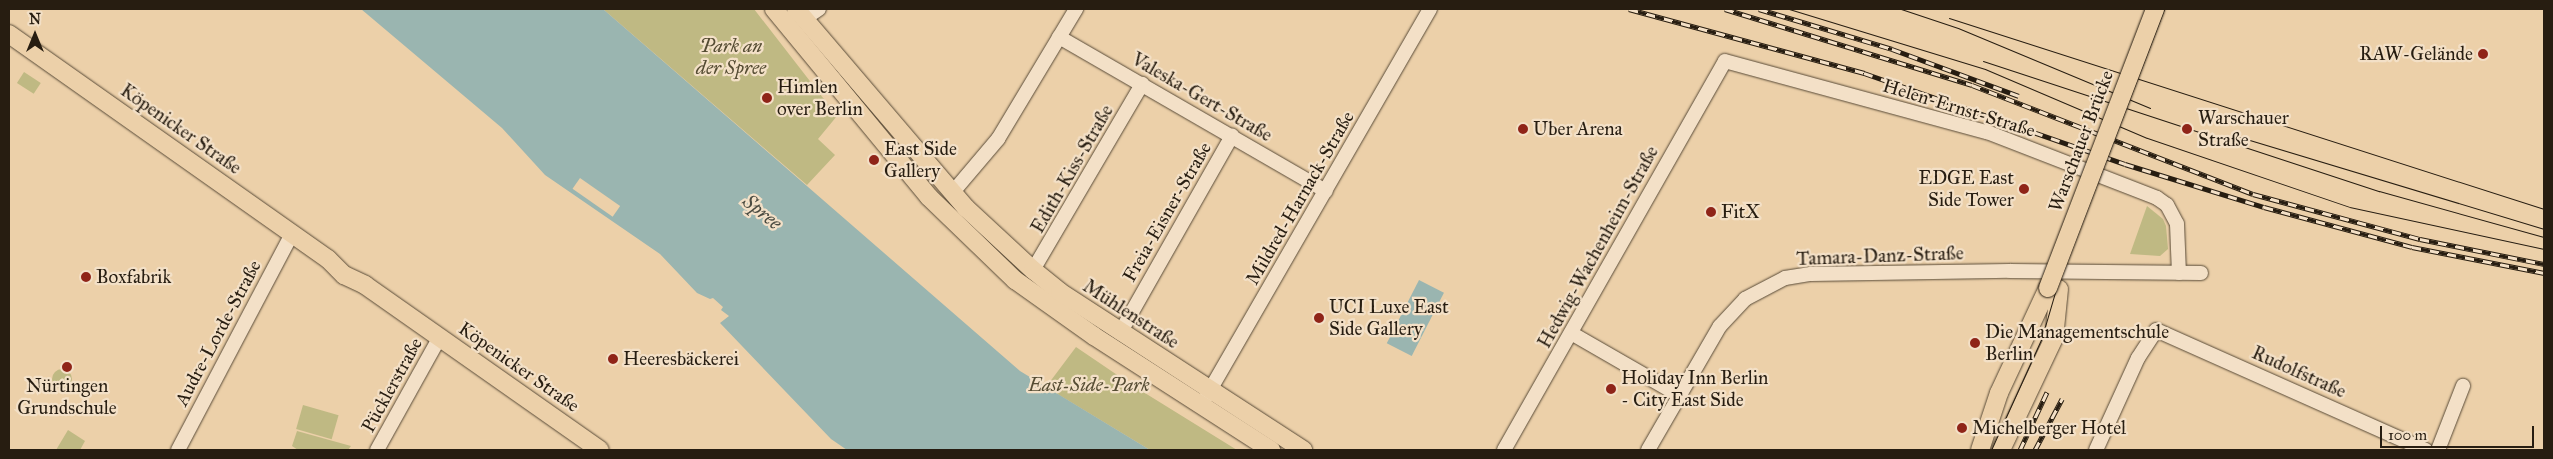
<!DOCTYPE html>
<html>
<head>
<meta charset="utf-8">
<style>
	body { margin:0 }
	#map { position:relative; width:2553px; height:459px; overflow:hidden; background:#ecd0a9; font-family:"IM FELL Great Primer",serif }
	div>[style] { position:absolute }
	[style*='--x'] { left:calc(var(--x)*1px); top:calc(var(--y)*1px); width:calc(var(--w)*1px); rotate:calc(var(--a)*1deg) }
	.green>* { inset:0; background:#bfb983; transform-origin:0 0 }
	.round { border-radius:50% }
	.water>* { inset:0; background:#9ab5b0; transform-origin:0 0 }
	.pier>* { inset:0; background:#ecd0a9; transform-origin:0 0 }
	.roads { filter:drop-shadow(0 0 1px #584a37) drop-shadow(0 0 1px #584a37) }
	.minor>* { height:14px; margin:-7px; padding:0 7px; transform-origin:7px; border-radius:7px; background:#f3e0c7 }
	.major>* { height:18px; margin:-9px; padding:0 9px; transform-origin:9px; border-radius:9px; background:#ecd0a9 }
	.tram>* { height:1px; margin:-0.5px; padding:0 0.5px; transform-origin:0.5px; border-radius:0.5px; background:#271d11 }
	.rail>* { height:5px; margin-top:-2.5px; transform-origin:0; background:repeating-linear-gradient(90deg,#f3e0c7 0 9px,#271d11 0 18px); box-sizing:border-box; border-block:1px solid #271d11 }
	.bridges { filter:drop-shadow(0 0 1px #271d11) drop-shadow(0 0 1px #271d11) }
	.major-bridge>* { height:18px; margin:-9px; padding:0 9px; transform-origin:9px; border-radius:9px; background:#ecd0a9 }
	.dots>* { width:14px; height:14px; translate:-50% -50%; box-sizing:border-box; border:2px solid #f3e0c7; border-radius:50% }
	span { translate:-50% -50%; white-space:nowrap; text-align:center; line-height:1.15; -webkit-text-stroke:4.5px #f3e0c7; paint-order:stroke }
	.park-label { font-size:19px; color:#554c33; font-style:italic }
	.poi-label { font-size:19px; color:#271d11 }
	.right { translate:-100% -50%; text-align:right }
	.left { translate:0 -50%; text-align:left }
	.street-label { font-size:19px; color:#271d11 }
	.water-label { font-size:20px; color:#4a4b41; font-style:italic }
	.frame { position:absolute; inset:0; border:10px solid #271d11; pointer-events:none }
	.north { position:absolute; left:10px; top:10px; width:50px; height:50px; -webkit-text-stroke:4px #f3e0c7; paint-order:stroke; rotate:0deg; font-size:14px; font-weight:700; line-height:20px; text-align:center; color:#271d11 }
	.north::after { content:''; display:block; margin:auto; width:18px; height:22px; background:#271d11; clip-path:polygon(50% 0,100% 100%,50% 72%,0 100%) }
	.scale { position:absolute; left:2380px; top:426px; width:154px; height:22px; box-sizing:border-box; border:2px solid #271d11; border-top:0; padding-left:6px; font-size:15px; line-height:18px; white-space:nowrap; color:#271d11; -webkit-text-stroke:4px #f3e0c7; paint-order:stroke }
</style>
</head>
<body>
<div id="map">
	<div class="green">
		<i style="clip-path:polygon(603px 9px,754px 9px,837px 116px,818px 139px,835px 155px,807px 185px)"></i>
		<i style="left:24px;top:72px;width:20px;height:13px;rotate:33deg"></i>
		<i style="clip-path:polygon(2147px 206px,2163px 219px,2166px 226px,2168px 249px,2160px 256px,2130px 254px)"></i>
		<i style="clip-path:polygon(1076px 347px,1132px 385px,1237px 450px,1150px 450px,1046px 387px)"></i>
		<i class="round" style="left:52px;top:369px;width:20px;height:20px"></i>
		<i style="left:303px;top:405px;width:37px;height:25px;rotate:16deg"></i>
		<i style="clip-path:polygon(68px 430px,85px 441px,80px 450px,56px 450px)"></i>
		<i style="clip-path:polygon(297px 431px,351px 446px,348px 450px,298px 450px,292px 446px)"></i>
	</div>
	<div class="water">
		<i style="clip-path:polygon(361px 9px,603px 9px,1020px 371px,1150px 450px,847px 450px,831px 439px,720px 323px,729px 316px,721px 310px,723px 307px,713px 298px,710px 299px,697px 293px,660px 254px,545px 175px,502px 128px)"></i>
		<i style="left:1419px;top:280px;width:28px;height:71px;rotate:27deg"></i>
	</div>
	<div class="pier">
		<i style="left:580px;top:178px;width:49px;height:13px;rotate:35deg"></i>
	</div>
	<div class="roads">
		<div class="minor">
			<i style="--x:804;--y:19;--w:18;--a:-34"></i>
			<i style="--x:1059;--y:37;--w:308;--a:30"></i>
			<i style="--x:953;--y:192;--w:70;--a:-49.7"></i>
			<i style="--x:998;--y:139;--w:152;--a:-59"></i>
			<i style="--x:1033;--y:270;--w:216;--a:-59.6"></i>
			<i style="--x:1120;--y:333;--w:227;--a:-60.4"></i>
			<i style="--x:1571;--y:333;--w:125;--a:29.9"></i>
			<i style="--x:1206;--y:397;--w:448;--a:-60"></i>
			<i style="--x:178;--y:450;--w:244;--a:-62.2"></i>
			<i style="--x:377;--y:450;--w:129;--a:-60.9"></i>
			<i style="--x:1504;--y:450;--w:447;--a:-60.4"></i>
			<i style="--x:1725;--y:61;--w:271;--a:15.2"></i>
			<i style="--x:1987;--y:132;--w:182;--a:21.2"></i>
			<i style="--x:2157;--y:198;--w:12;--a:35"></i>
			<i style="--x:2167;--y:205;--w:21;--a:62"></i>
			<i style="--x:2177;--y:224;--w:49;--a:87.7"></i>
			<i style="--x:1648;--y:450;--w:143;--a:-59.9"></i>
			<i style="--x:1720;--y:326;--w:37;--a:-47"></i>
			<i style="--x:1745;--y:299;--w:45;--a:-27.7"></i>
			<i style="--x:1785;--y:278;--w:26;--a:-9"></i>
			<i style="--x:1811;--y:274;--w:199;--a:-0.9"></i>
			<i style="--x:2010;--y:271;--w:191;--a:0.6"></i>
			<i style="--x:2096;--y:450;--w:101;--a:-65.5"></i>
			<i style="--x:2138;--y:358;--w:33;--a:-57"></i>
			<i style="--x:2156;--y:330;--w:295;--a:24"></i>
			<i style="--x:2438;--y:450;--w:69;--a:-68.7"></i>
		</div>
		<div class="major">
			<i style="--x:774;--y:9;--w:244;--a:50.5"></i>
			<i style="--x:929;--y:197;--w:120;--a:44"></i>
			<i style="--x:1015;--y:280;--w:97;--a:35.3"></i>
			<i style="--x:1094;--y:336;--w:211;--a:32.8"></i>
			<i style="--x:796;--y:9;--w:262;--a:49.5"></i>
			<i style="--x:966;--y:208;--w:91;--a:42.8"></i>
			<i style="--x:1033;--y:270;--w:35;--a:39"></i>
			<i style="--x:1060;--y:292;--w:290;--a:33"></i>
			<i style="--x:9;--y:34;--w:390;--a:35.2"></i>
			<i style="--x:328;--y:259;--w:23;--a:45"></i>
			<i style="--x:344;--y:275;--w:23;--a:25"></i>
			<i style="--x:365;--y:285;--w:287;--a:35.1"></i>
			<i style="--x:1980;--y:450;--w:60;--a:-71.6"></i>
			<i style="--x:1999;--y:393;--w:116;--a:-65"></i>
			<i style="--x:2001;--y:450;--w:124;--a:-64.7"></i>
			<i style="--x:2054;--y:338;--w:49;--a:-84.2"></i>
		</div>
	</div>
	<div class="tram">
		<i style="--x:1789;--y:9;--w:205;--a:17"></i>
		<i style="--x:1985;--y:69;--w:176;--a:23.1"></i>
		<i style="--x:2147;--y:138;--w:214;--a:18.8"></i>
		<i style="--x:2350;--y:207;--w:198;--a:12.2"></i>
		<i style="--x:1901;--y:9;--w:60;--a:18.4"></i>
		<i style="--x:1958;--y:28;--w:208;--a:22.6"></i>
		<i style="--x:1949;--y:18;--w:625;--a:17.8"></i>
		<i style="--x:1983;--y:61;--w:417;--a:18.2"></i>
		<i style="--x:2379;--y:191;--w:171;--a:15.6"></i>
		<i style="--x:2233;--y:135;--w:325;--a:16.8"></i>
		<i style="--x:1991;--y:450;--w:121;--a:-65.6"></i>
		<i style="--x:2041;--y:340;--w:53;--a:-73.6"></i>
		<i style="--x:2056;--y:289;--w:300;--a:-68.9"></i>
	</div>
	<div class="rail">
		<i style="--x:1629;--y:9;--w:244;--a:15.2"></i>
		<i style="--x:1864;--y:73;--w:276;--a:19.2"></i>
		<i style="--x:2125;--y:164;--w:145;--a:17.2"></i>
		<i style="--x:2264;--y:207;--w:153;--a:15.1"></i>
		<i style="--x:2412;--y:247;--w:135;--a:11.1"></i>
		<i style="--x:1725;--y:9;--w:258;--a:17.1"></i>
		<i style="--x:1972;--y:85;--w:301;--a:21.2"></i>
		<i style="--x:2253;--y:194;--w:173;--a:15.1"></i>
		<i style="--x:2420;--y:239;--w:126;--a:11.4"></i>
		<i style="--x:1759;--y:9;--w:139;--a:16.7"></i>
		<i style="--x:1892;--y:49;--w:135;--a:20.3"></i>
		<i style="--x:2020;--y:450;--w:64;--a:-65"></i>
		<i style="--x:2035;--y:450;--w:58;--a:-62.1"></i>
	</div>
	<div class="bridges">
		<div class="major-bridge">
			<i style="--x:2048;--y:288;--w:299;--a:-69"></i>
		</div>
	</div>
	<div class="dots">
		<i style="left:2483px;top:54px;background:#8f2418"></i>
		<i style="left:767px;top:98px;background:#8f2418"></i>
		<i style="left:1523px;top:129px;background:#8f2418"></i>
		<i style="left:2187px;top:129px;background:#8f2418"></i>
		<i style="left:874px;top:160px;background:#8f2418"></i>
		<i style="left:2024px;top:189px;background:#8f2418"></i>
		<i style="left:1711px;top:212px;background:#8f2418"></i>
		<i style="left:86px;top:277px;background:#8f2418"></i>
		<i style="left:1319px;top:318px;background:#8f2418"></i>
		<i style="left:1975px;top:343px;background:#8f2418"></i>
		<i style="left:613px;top:359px;background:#8f2418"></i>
		<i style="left:67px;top:367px;background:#8f2418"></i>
		<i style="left:1611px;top:389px;background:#8f2418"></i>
		<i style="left:1962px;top:428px;background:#8f2418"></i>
	</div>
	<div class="park-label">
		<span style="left:731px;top:57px">Park an<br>der Spree</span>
		<span style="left:1089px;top:385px">East-Side-Park</span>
	</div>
	<div class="poi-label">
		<span class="right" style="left:2473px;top:54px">RAW-Gelände</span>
		<span class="left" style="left:777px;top:98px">Himlen<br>over Berlin</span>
		<span class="left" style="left:2198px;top:129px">Warschauer<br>Straße</span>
		<span class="left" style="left:1533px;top:129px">Uber Arena</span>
		<span class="left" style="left:884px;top:160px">East Side<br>Gallery</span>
		<span class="right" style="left:2014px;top:189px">EDGE East<br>Side Tower</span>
		<span class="left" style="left:1721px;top:212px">FitX</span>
		<span class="left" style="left:96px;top:277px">Boxfabrik</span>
		<span class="left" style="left:1329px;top:318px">UCI Luxe East<br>Side Gallery</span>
		<span class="left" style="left:1985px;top:343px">Die Managementschule<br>Berlin</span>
		<span class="left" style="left:623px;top:359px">Heeresbäckerei</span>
		<span class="left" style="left:1621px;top:389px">Holiday Inn Berlin<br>- City East Side</span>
		<span style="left:67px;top:397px">Nürtingen<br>Grundschule</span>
		<span class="left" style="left:1972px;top:428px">Michelberger Hotel</span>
	</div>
	<div class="street-label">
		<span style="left:1202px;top:97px;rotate:30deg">Valeska-Gert-Straße</span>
		<span style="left:1959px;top:108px;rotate:17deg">Helen-Ernst-Straße</span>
		<span style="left:181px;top:129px;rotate:35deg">Köpenicker Straße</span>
		<span style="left:2081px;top:141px;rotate:-69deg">Warschauer Brücke</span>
		<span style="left:1072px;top:169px;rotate:-60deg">Edith-Kiss-Straße</span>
		<span style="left:1300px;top:198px;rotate:-60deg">Mildred-Harnack-Straße</span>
		<span style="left:1167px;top:212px;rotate:-60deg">Freia-Eisner-Straße</span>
		<span style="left:1598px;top:247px;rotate:-61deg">Hedwig-Wachenheim-Straße</span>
		<span style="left:1880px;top:256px;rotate:-2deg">Tamara-Danz-Straße</span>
		<span style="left:1131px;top:314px;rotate:33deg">Mühlenstraße</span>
		<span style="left:218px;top:333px;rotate:-62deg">Audre-Lorde-Straße</span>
		<span style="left:519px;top:367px;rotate:35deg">Köpenicker Straße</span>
		<span style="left:2299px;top:372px;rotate:24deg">Rudolfstraße</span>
		<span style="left:392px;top:385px;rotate:-61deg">Pücklerstraße</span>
	</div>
	<div class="water-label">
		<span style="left:762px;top:212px;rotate:39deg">Spree</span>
	</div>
	<div class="frame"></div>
	<div class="north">N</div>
	<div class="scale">100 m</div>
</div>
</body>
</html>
